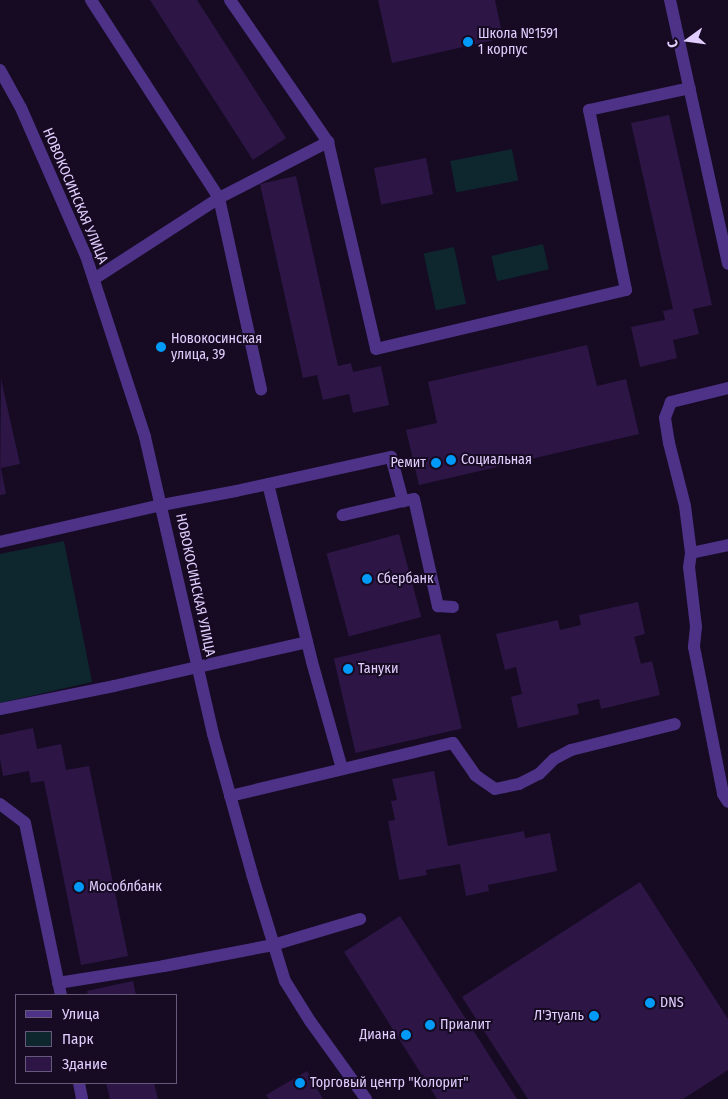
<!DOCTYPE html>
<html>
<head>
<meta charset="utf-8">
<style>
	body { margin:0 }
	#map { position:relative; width:728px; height:1099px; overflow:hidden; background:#160b23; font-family:"Fira Sans Condensed",sans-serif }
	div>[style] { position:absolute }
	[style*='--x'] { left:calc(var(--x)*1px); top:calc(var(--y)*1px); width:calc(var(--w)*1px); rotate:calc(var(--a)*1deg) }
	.green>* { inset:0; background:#0e262e; transform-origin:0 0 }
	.building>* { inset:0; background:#2d1646; transform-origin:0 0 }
	.minor>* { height:12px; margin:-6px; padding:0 6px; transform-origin:6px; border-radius:6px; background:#4d3287 }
	.dots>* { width:14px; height:14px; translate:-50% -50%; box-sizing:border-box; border:2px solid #160b23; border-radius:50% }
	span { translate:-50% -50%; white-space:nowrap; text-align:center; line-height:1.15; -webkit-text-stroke:4px #160b23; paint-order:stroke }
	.poi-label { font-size:14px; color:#e1ceff }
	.left { translate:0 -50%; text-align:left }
	.right { translate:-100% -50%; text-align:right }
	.street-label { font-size:14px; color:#e1ceff }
	.legend { position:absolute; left:15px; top:994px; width:162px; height:90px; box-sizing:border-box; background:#160b23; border:1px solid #67597b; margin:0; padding:6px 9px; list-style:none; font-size:15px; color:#e1ceff }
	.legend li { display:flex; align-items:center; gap:10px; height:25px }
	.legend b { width:25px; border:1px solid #67597b }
	.north { position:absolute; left:663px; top:15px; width:50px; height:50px; -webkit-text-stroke:4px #160b23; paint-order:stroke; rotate:256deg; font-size:14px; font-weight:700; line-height:20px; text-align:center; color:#e1ceff }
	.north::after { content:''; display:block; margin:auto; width:18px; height:22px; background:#e1ceff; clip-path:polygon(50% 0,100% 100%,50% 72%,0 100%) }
</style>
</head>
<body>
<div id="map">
	<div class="green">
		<i style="left:512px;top:149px;width:32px;height:63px;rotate:79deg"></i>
		<i style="left:543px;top:244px;width:26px;height:53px;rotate:77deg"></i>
		<i style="left:454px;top:247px;width:58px;height:31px;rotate:78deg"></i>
		<i style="clip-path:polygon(64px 541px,92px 682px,0 703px,0 554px)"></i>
	</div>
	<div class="building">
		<i style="clip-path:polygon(150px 0,197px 0,286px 138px,253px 160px)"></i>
		<i style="clip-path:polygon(378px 0,495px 0,503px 38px,392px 63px)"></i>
		<i style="clip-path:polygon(669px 115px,712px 305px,693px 309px,699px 334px,673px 340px,677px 358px,640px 367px,631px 327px,665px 320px,663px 311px,673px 309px,631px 123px)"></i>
		<i style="left:426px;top:158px;width:37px;height:53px;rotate:79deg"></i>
		<i style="clip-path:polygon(296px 176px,338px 366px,351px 363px,353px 372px,381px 366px,389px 405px,353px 413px,349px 394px,323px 400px,317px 375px,303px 378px,260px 184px)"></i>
		<i style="clip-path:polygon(587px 345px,597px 386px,626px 379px,639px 434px,419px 485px,406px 430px,437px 423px,428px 382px)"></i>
		<i style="clip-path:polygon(1px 379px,20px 464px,1px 468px,6px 494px,0 495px)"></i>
		<i style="left:399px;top:534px;width:86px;height:75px;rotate:75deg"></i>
		<i style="clip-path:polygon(638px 602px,645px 634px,634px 637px,641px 664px,652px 661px,660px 695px,601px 709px,599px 699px,577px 704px,579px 714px,518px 728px,511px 697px,522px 694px,516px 667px,505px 670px,496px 634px,558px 620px,560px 630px,581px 625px,579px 615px)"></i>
		<i style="left:440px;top:634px;width:97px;height:109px;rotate:77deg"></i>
		<i style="clip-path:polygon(33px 728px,37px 749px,61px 744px,66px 770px,89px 766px,128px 956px,81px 965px,44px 781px,31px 783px,29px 771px,3px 776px,0 759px,0 735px)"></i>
		<i style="clip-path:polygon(434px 771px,448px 846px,524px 831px,525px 838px,550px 833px,557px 871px,488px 885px,489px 891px,466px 896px,460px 864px,426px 870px,427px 875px,399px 880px,388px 821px,395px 820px,391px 801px,397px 800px,392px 779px)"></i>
		<i style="clip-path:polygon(640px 882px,728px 1019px,728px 1070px,683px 1099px,528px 1099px,462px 997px)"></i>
		<i style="clip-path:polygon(400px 916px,517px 1099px,437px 1099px,344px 952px)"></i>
		<i style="clip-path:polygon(133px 981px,136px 995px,88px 995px,87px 991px)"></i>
		<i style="clip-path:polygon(307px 1071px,323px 1099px,269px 1099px,266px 1095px)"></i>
		<i style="clip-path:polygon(106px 1083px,154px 1083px,158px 1099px,110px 1099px)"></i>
	</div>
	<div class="minor">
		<i style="--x:91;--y:0;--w:236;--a:57.1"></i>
		<i style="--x:219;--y:198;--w:196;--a:77.6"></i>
		<i style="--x:230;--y:0;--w:173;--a:55.4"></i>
		<i style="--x:328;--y:142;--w:212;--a:76.9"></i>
		<i style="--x:376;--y:349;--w:257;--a:-13.3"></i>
		<i style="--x:626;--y:290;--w:184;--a:-101.6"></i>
		<i style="--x:589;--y:110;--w:103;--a:-12.3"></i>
		<i style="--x:670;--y:0;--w:270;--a:77.6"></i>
		<i style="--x:0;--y:70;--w:43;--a:61.1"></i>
		<i style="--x:21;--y:108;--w:162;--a:66.3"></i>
		<i style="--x:86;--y:256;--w:190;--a:71.9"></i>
		<i style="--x:145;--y:437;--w:305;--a:77.1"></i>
		<i style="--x:213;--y:734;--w:145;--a:74.4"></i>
		<i style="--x:252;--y:874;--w:112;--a:72.9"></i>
		<i style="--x:285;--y:981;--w:47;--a:58"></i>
		<i style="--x:310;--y:1021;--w:96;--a:54.3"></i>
		<i style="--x:94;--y:279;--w:149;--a:-32.9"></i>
		<i style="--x:219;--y:198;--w:123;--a:-27.2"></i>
		<i style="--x:728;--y:388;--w:59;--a:166.2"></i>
		<i style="--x:671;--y:402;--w:17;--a:111"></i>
		<i style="--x:665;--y:418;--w:25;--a:81"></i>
		<i style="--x:669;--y:443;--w:65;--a:75.7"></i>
		<i style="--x:685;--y:506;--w:47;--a:82.7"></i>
		<i style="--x:691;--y:553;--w:14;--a:98"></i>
		<i style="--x:689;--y:567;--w:60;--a:83.3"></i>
		<i style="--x:696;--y:627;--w:20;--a:96"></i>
		<i style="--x:694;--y:647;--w:150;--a:78.8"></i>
		<i style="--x:723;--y:794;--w:9;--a:58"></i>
		<i style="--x:268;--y:484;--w:183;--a:76.1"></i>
		<i style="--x:312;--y:662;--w:111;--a:74.3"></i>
		<i style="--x:403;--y:501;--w:11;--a:-10"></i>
		<i style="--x:414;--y:499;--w:110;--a:77.4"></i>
		<i style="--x:438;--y:606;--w:15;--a:4"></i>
		<i style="--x:0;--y:542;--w:166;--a:-12.9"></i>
		<i style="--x:162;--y:505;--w:75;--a:-10.7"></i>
		<i style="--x:236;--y:491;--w:159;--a:-12.4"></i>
		<i style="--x:391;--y:457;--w:46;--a:74.7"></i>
		<i style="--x:403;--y:501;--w:62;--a:166.9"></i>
		<i style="--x:691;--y:553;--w:38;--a:-12"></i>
		<i style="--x:0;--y:709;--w:116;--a:-11.4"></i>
		<i style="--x:114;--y:686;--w:198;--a:-12.8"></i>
		<i style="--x:230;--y:796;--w:229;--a:-13.4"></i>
		<i style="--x:453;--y:743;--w:39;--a:55"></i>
		<i style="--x:475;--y:775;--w:24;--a:35"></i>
		<i style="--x:495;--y:789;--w:25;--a:-12"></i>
		<i style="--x:519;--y:784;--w:22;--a:-27"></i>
		<i style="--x:539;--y:774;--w:21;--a:-45"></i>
		<i style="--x:554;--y:759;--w:19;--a:-28"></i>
		<i style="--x:571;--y:750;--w:107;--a:-14"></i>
		<i style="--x:0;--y:804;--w:31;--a:37"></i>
		<i style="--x:25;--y:823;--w:176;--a:78.2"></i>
		<i style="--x:58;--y:983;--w:107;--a:-9.1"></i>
		<i style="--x:164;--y:966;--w:111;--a:-10.9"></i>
		<i style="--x:273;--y:945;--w:91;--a:-16.6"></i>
		<i style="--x:79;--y:1083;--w:16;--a:79"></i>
	</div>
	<div class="dots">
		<i style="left:468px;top:42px;background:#009af9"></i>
		<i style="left:161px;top:347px;background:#009af9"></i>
		<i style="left:451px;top:460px;background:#009af9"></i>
		<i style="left:436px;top:463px;background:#009af9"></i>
		<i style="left:367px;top:579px;background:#009af9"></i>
		<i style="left:348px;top:669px;background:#009af9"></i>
		<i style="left:79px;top:887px;background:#009af9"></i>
		<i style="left:650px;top:1003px;background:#009af9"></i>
		<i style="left:594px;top:1016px;background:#009af9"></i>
		<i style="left:430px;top:1025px;background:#009af9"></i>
		<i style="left:406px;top:1035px;background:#009af9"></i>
		<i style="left:300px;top:1083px;background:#009af9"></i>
	</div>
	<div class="poi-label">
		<span class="left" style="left:478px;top:42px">Школа №1591<br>1 корпус</span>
		<span class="left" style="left:171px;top:347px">Новокосинская<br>улица, 39</span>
		<span class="left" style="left:461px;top:460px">Социальная</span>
		<span class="right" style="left:426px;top:463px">Ремит</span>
		<span class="left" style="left:377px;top:579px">Сбербанк</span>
		<span class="left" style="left:358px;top:669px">Тануки</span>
		<span class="left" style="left:89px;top:887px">Мособлбанк</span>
		<span class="left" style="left:660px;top:1003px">DNS</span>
		<span class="right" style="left:584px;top:1016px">Л'Этуаль</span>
		<span class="left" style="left:440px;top:1025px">Приалит</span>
		<span class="right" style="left:396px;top:1035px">Диана</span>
		<span class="left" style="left:310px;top:1083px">Торговый центр "Колорит"</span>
	</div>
	<div class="street-label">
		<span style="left:75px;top:196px;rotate:67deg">НОВОКОСИНСКАЯ УЛИЦА</span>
		<span style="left:195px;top:585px;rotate:78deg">НОВОКОСИНСКАЯ УЛИЦА</span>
	</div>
	<ul class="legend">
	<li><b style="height:6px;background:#4d3287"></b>Улица</li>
	<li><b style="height:14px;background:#0e262e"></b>Парк</li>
	<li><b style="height:14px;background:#2d1646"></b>Здание</li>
	</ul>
	<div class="north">С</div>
</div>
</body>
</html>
